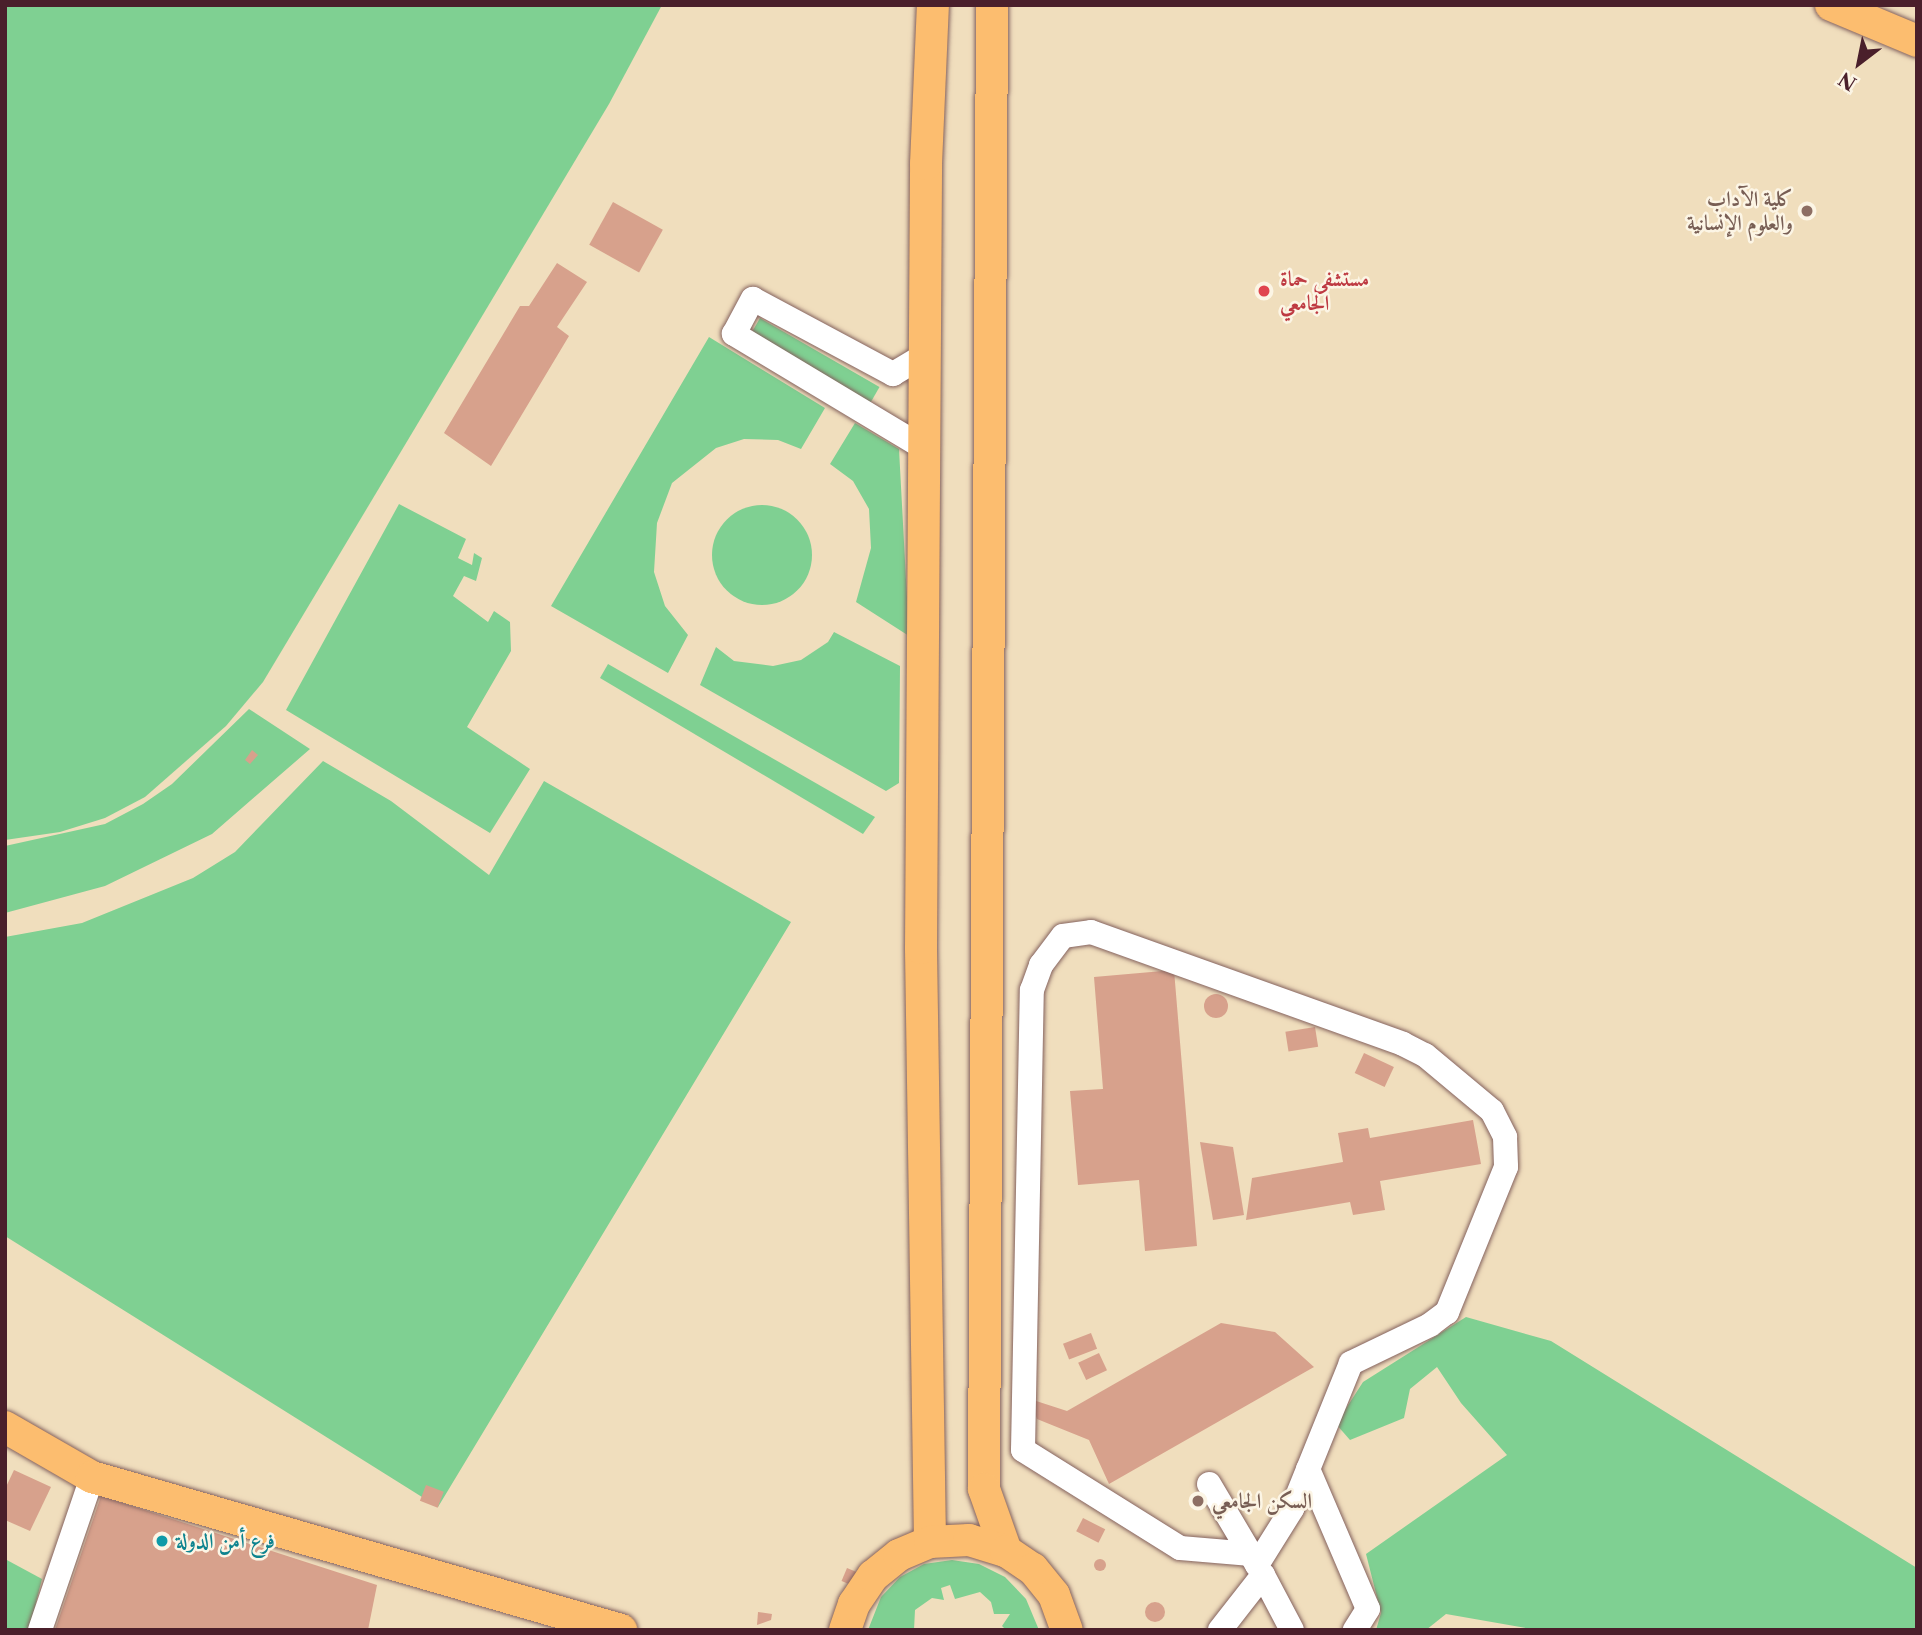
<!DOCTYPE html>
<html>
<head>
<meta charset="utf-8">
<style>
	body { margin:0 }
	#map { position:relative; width:1922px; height:1635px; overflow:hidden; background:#f0debd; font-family:"Libre Caslon Text",Amiri,serif }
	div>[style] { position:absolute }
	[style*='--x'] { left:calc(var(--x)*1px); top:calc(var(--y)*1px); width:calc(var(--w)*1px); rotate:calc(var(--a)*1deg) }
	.green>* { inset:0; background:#7fd092; transform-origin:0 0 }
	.round { border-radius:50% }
	.building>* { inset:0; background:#d7a18c; transform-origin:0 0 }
	.roads { filter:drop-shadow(0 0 2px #84625e) drop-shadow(0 0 2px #84625e) }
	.minor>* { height:24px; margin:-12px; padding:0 12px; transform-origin:12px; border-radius:12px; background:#fff }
	.major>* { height:32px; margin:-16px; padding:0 16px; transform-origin:16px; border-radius:16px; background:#fcbd6f }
	.dots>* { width:19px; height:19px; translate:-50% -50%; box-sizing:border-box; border:4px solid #fcf5e5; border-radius:50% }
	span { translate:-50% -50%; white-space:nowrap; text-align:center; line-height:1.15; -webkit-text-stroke:5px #fcf5e5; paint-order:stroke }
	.education-label { font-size:21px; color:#785e54; font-weight:700 }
	.right { translate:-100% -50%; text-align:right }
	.left { translate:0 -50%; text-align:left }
	.health-label { font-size:21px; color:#be3a42; font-weight:700 }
	.culture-label { font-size:21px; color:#0d838f; font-weight:700 }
	.frame { position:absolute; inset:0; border:7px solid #4a1f2b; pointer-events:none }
	.north { position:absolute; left:1824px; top:28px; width:70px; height:70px; -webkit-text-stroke:5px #fcf5e5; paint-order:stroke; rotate:212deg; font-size:19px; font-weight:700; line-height:28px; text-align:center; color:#4a1f2b }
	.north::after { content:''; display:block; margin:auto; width:24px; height:32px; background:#4a1f2b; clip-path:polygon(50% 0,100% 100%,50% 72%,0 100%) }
</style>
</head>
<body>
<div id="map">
	<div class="green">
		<i style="clip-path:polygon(5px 5px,662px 5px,609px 104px,263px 682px,226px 726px,145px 797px,105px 818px,60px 832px,5px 840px)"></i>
		<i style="left:760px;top:318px;width:138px;height:19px;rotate:30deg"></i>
		<i style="clip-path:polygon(709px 337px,825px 408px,801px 449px,778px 440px,744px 439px,716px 448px,672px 483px,657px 523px,654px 572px,665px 606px,688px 635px,668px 673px,551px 606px)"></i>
		<i style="clip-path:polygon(855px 423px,899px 449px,909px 636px,856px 602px,871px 548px,869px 509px,853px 481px,830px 464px)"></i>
		<i style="clip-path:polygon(399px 504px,466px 539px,458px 558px,472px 565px,474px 553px,482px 558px,476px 581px,464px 576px,453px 596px,488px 622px,494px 611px,510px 622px,511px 651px,467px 727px,530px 769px,490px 833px,286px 710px)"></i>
		<i class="round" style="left:712px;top:505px;width:100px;height:100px"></i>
		<i style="clip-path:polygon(834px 632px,900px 666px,899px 783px,886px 791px,700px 685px,716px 647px,734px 661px,773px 666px,801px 660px,828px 642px)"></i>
		<i style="clip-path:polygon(608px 664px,875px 817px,863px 834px,600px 678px)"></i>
		<i style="clip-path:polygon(249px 709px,310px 749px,212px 834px,105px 886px,5px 913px,5px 846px,105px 824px,143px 804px,172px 784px)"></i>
		<i style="clip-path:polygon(323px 761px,391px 801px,489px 875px,544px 781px,791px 922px,438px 1507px,5px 1236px,5px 937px,82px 923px,193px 878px,235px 852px)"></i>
		<i style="clip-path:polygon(1466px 1317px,1551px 1341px,1917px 1568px,1917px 1630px,1537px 1630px,1446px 1614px,1426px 1630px,1376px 1630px,1381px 1613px,1366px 1554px,1507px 1455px,1461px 1403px,1437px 1367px,1410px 1389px,1404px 1418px,1350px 1440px,1336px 1424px,1363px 1382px)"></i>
		<i style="clip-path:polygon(5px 1559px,42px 1579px,29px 1630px,5px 1630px)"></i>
		<i style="clip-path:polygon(952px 1560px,979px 1564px,1005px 1577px,1026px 1599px,1039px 1630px,1006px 1630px,1002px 1626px,1010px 1614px,994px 1614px,991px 1602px,980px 1592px,955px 1599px,950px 1585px,941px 1588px,944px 1600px,932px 1598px,915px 1610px,914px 1630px,868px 1630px,881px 1597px,900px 1577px,924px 1564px)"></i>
	</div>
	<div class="building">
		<i style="left:613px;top:202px;width:57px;height:49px;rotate:29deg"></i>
		<i style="clip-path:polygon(557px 263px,587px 282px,557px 327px,569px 336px,491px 466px,444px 433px,520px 306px,529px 306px)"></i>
		<i style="clip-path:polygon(252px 750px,258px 755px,250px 764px,245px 760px)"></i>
		<i style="clip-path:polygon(1174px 970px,1197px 1246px,1145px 1251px,1139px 1180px,1078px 1185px,1070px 1091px,1103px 1089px,1094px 977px)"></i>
		<i class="round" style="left:1204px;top:994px;width:24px;height:24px"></i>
		<i style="left:1315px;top:1027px;width:20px;height:30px;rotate:81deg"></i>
		<i style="left:1364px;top:1053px;width:33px;height:22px;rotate:25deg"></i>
		<i style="clip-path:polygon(1473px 1120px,1481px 1164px,1380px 1181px,1385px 1210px,1353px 1215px,1350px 1202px,1246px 1220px,1252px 1178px,1343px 1162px,1338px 1133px,1368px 1128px,1370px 1138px)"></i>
		<i style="clip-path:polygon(1200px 1142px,1233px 1147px,1244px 1215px,1213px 1220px)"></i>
		<i style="clip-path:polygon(1221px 1323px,1275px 1332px,1314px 1367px,1109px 1484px,1089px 1440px,1037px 1419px,1030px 1399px,1067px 1411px)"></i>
		<i style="left:1091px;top:1333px;width:17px;height:30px;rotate:69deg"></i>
		<i style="left:1099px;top:1353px;width:19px;height:23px;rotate:65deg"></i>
		<i style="clip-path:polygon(14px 1470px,51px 1487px,30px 1531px,5px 1520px,5px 1489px)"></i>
		<i style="left:426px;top:1485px;width:19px;height:17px;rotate:21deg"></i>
		<i style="clip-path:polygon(101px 1496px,377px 1585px,368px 1630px,55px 1630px)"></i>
		<i style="left:1083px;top:1518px;width:25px;height:15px;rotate:27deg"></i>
		<i class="round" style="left:1094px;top:1559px;width:12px;height:12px"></i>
		<i style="left:847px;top:1568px;width:13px;height:14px;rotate:23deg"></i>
		<i class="round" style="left:1145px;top:1602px;width:20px;height:20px"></i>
		<i style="clip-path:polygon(758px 1612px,772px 1614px,771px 1620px,757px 1625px)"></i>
	</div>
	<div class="roads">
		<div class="minor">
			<i style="--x:924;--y:448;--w:222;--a:-149"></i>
			<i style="--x:734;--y:334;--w:40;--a:-62"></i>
			<i style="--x:753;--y:299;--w:159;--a:28.2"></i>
			<i style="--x:893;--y:374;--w:37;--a:-31"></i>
			<i style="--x:1308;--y:1469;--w:152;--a:66.8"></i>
			<i style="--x:1368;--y:1609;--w:25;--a:122"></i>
			<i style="--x:1209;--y:1484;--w:94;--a:59.3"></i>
			<i style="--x:1251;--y:1554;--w:71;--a:-175.2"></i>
			<i style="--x:1180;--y:1548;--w:185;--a:-148"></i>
			<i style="--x:1023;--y:1450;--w:460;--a:-88.9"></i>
			<i style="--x:1032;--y:990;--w:27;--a:-70"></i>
			<i style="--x:1041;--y:965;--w:36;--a:-53"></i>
			<i style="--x:1063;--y:936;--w:28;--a:-8"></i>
			<i style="--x:1091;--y:932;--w:331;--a:19.7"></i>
			<i style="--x:1403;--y:1044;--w:25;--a:27"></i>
			<i style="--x:1425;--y:1055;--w:87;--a:39.9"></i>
			<i style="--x:1492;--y:1111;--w:29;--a:63"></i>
			<i style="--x:1505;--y:1137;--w:30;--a:88"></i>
			<i style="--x:1506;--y:1167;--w:157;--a:112.1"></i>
			<i style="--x:1447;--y:1312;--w:21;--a:143"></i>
			<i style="--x:1430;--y:1325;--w:88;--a:154.3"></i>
			<i style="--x:1351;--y:1363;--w:157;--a:112"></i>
			<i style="--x:1292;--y:1509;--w:66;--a:122"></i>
			<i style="--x:40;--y:1630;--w:162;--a:-71.2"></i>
			<i style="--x:1220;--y:1630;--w:70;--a:-52"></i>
			<i style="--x:1263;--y:1575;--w:62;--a:62.2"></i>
		</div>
		<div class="major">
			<i style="--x:992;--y:5;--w:1484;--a:90.31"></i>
			<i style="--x:984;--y:1489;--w:66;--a:70.5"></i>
			<i style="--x:1831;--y:5;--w:93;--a:22.7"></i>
			<i style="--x:5;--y:1427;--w:100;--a:29.9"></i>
			<i style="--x:92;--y:1477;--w:551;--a:16.13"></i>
			<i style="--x:930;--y:1542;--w:594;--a:-90.87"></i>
			<i style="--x:921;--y:948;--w:784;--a:-89.63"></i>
			<i style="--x:926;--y:164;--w:159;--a:-87.5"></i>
			<i style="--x:845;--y:1630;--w:28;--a:-71"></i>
			<i style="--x:854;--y:1604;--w:34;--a:-56"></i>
			<i style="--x:873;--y:1576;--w:33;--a:-39"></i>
			<i style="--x:899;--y:1555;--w:34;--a:-23"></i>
			<i style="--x:930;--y:1542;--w:39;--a:-3"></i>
			<i style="--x:969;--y:1540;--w:39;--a:17"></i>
			<i style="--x:1006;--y:1551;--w:32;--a:34"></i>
			<i style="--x:1033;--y:1569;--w:33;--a:51"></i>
			<i style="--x:1054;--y:1595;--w:37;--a:70"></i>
		</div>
	</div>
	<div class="dots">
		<i style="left:1807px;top:211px;background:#8d6e63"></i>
		<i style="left:1264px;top:291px;background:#e0444e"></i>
		<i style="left:1198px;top:1501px;background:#8d6e63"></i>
		<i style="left:162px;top:1541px;background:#0f9aa8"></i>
	</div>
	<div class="education-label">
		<span class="right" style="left:1793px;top:211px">كلية الآداب<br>والعلوم الإنسانية</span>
		<span class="left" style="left:1212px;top:1501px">السكن الجامعي</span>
	</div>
	<div class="health-label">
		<span class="left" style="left:1280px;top:291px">مستشفى حماة<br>الجامعي</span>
	</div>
	<div class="culture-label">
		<span class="left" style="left:176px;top:1541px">فرع أمن الدولة</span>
	</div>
	<div class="frame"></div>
	<div class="north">N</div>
</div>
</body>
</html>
